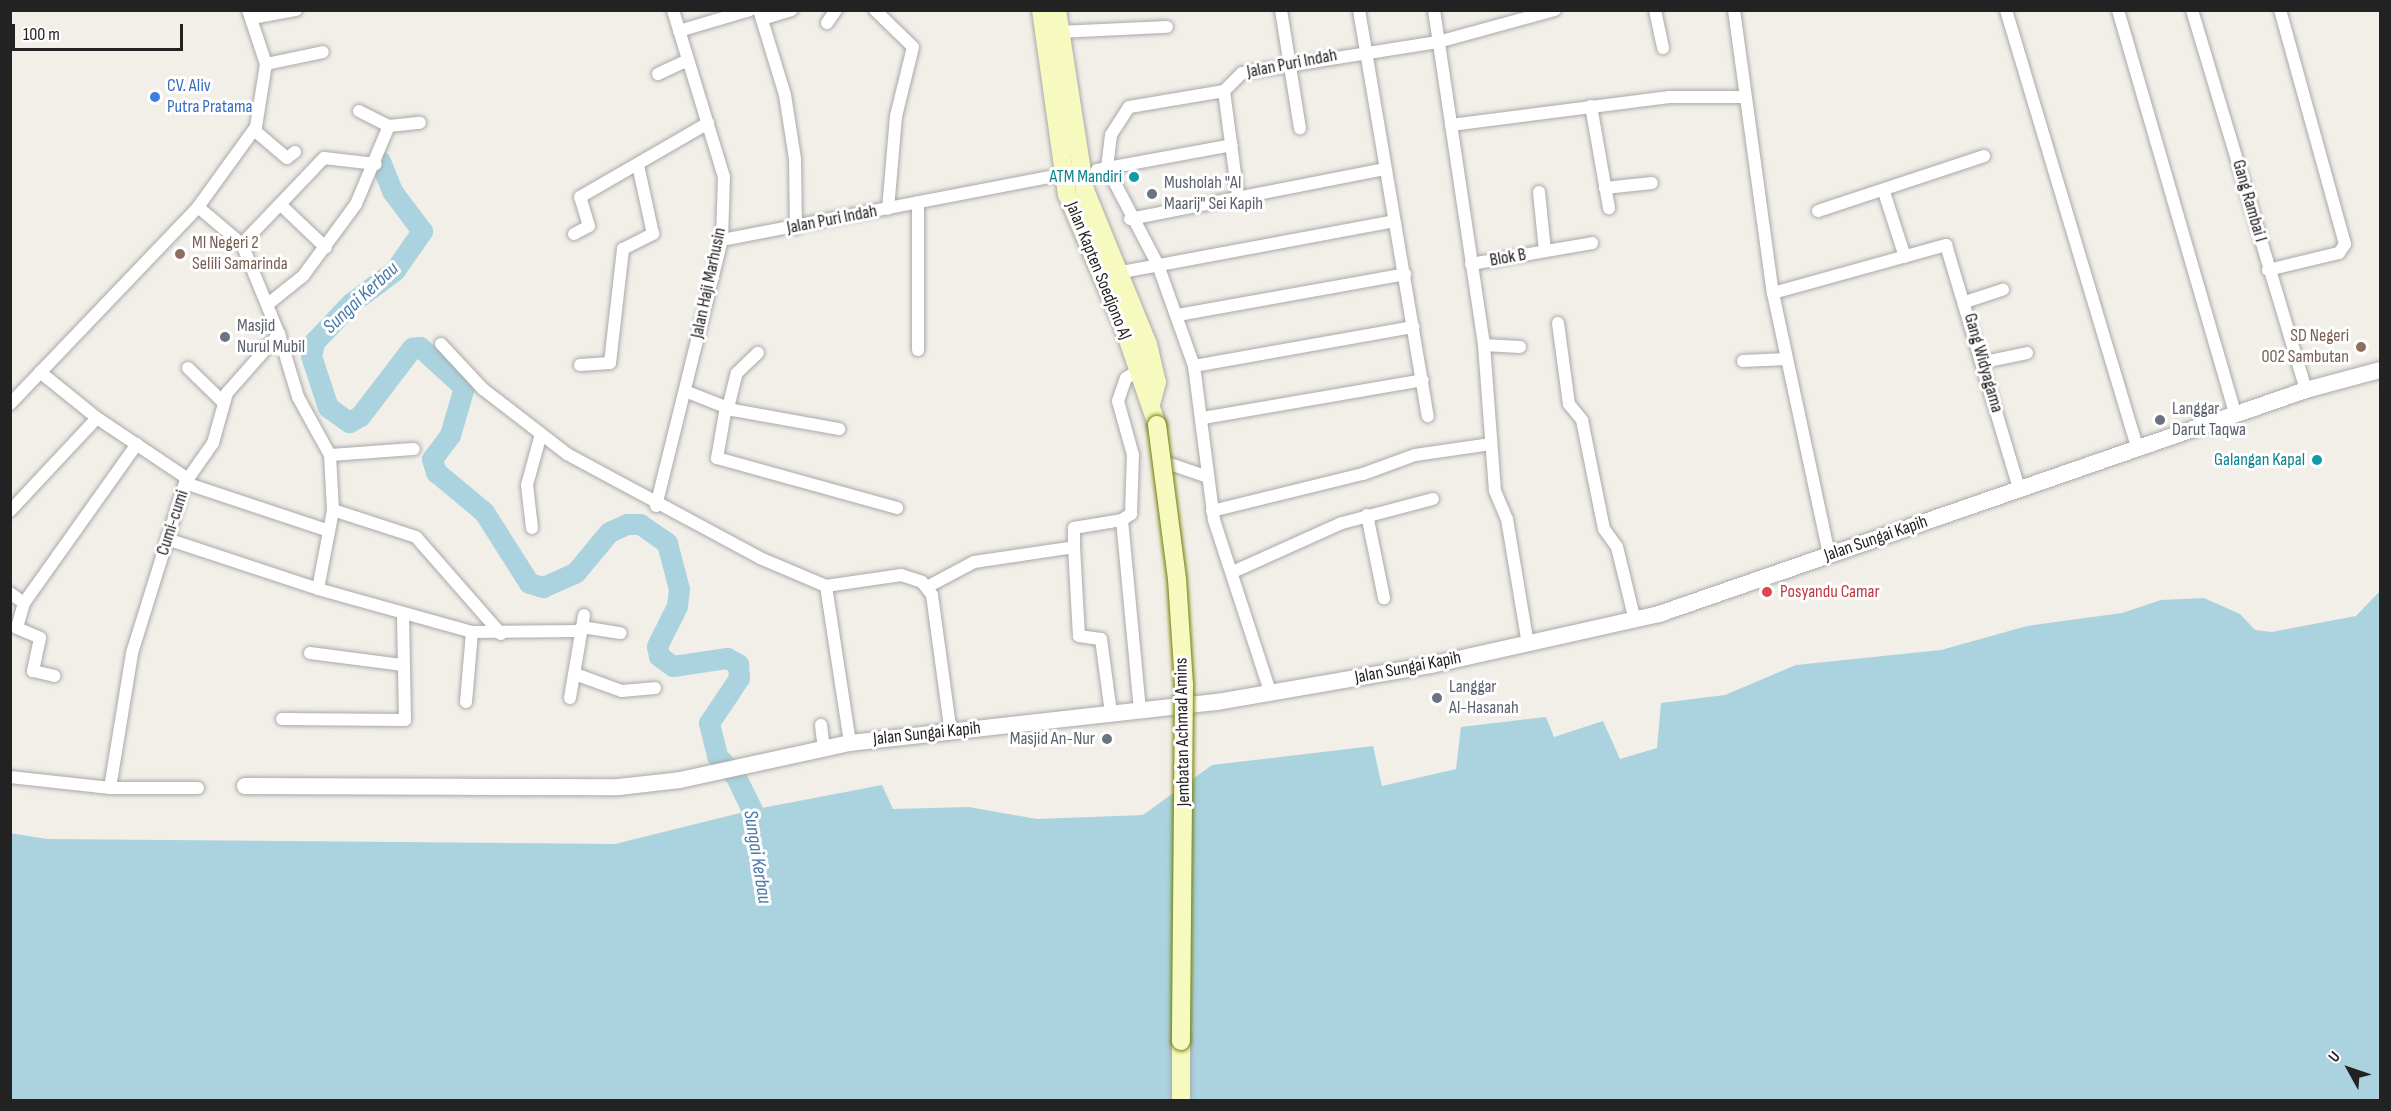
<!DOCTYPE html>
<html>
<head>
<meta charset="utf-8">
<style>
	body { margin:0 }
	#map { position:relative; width:2391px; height:1111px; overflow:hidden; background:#f2efe9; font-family:"Sofia Sans Condensed",sans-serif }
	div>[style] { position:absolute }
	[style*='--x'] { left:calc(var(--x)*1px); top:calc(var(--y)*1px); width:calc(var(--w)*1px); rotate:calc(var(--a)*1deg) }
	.water>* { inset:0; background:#aad3df }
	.river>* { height:21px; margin:-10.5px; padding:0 10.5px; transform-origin:10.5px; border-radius:10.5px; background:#aad3df }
	.roads { filter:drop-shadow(0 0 2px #a9a9a9) drop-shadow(0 0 2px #a9a9a9) }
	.minor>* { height:12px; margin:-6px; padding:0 6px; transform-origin:6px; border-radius:6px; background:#fff }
	.tertiary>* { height:16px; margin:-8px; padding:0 8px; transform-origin:8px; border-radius:8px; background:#fff }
	.secondary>* { height:18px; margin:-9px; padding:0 9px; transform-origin:9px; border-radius:9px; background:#f7fabf }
	.bridges { filter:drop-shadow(0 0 2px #707d05) drop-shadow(0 0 2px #707d05) }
	.secondary-bridge>* { height:18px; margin:-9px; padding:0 9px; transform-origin:9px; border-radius:9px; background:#f7fabf }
	.dots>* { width:16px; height:16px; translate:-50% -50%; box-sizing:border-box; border:3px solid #fff; border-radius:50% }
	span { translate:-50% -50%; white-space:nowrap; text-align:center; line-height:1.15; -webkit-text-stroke:6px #fff; paint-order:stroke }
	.street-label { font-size:18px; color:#222 }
	.shop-label { font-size:18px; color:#366cbe }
	.left { translate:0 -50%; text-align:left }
	.culture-label { font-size:18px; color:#0d838f }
	.right { translate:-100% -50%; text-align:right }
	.worship-label { font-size:18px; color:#5b616d }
	.education-label { font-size:18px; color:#785e54 }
	.health-label { font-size:18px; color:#be3a42 }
	.water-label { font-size:20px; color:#4a7aab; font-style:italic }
	.frame { position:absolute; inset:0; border:12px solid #222; pointer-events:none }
	.north { position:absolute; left:2319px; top:1039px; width:60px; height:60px; -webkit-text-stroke:4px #fff; paint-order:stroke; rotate:310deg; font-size:16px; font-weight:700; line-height:24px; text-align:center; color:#222 }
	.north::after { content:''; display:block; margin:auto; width:21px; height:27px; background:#222; clip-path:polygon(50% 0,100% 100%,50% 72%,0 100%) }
	.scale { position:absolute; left:12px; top:24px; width:171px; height:27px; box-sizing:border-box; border:3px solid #222; border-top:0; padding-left:8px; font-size:18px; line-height:21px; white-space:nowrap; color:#222; -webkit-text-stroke:4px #fff; paint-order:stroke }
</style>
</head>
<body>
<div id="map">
	<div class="water">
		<i style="clip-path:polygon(2380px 591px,2380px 1100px,11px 1100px,10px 833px,47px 839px,615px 844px,752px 810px,882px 785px,893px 809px,969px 807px,1037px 819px,1143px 815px,1212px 765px,1373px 746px,1382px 786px,1456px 769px,1461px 727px,1546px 717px,1554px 737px,1603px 721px,1620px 759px,1657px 748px,1661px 703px,1725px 695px,1796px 665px,1941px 650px,2027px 626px,2122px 613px,2161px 600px,2204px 598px,2240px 614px,2255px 630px,2272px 632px,2356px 616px)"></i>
	</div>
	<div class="river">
		<i style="--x:380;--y:161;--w:32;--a:68"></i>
		<i style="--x:392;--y:191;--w:50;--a:53.1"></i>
		<i style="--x:422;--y:231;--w:47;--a:124.7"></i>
		<i style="--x:395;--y:270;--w:55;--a:143.1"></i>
		<i style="--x:351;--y:303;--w:54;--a:133.5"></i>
		<i style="--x:314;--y:342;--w:14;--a:102"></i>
		<i style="--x:311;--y:356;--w:54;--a:71.6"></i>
		<i style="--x:328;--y:407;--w:26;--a:36"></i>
		<i style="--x:349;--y:422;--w:13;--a:-29"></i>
		<i style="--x:360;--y:416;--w:86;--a:-52.6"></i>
		<i style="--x:412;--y:348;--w:8;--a:-7"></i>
		<i style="--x:420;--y:347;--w:59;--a:42.3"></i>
		<i style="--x:464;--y:387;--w:50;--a:106.3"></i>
		<i style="--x:450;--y:435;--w:30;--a:127"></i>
		<i style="--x:432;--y:459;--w:14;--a:73"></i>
		<i style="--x:436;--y:472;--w:62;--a:39.8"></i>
		<i style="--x:484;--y:512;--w:84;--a:57.6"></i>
		<i style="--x:529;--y:583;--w:15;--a:16"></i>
		<i style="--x:543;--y:587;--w:35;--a:-24"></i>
		<i style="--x:575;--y:573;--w:53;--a:-50.3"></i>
		<i style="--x:609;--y:532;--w:20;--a:-24"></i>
		<i style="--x:627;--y:524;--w:13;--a:0"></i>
		<i style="--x:640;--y:524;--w:33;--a:35"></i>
		<i style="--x:667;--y:543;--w:48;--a:75.4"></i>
		<i style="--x:679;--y:589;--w:17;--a:97"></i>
		<i style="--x:677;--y:606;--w:45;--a:116.6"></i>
		<i style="--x:657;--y:646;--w:10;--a:79"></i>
		<i style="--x:659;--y:656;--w:17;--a:36"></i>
		<i style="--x:673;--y:666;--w:55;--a:-8.4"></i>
		<i style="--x:727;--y:658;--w:13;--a:29"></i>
		<i style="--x:738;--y:664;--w:14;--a:86"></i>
		<i style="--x:739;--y:678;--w:54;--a:123.7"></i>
		<i style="--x:709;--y:723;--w:34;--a:76"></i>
		<i style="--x:717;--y:756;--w:26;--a:47"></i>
		<i style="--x:735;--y:775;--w:39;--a:64"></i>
		<i style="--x:752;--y:810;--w:28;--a:82"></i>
	</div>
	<div class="roads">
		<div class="minor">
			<i style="--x:759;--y:10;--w:89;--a:73"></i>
			<i style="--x:785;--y:95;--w:65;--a:81.1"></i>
			<i style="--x:795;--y:159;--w:69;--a:89.2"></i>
			<i style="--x:875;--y:10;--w:53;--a:44.2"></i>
			<i style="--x:913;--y:47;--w:71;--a:103.8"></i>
			<i style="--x:896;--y:116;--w:93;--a:94.9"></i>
			<i style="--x:1281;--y:10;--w:120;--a:80.9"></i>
			<i style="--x:1359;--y:10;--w:412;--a:80.4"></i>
			<i style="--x:1434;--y:10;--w:339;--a:81.5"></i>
			<i style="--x:1484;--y:345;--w:146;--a:85.7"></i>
			<i style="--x:1495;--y:491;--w:30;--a:67"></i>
			<i style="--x:1507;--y:519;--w:127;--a:80.5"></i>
			<i style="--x:1655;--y:10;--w:39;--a:78"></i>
			<i style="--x:1734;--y:10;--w:286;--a:82.2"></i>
			<i style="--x:1773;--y:293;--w:268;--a:77.9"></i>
			<i style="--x:2006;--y:10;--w:458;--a:73.3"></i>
			<i style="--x:2118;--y:10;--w:423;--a:73.8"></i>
			<i style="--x:2192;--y:10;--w:397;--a:73.3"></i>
			<i style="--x:252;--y:18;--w:45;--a:-10.3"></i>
			<i style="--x:762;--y:19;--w:31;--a:-17"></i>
			<i style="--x:827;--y:23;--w:16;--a:-55"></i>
			<i style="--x:679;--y:31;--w:74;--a:-16.5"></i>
			<i style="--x:1059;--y:32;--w:108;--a:-2.7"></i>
			<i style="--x:266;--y:64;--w:58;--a:-11.9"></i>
			<i style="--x:658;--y:74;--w:33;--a:-25"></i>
			<i style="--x:1224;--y:91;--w:96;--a:170.4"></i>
			<i style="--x:1129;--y:107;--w:33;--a:123"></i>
			<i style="--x:1111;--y:135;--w:33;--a:97"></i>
			<i style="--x:1107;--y:168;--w:110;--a:62.3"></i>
			<i style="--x:1158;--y:265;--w:107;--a:70.4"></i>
			<i style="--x:1194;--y:366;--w:155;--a:82.6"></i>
			<i style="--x:1214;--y:520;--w:183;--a:71.9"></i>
			<i style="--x:1591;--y:106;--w:104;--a:80"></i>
			<i style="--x:359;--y:111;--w:34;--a:27"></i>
			<i style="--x:1451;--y:125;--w:220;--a:-7.3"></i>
			<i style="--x:1669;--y:97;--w:73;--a:0"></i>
			<i style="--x:254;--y:130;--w:43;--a:40.3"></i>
			<i style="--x:287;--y:158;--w:10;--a:-37"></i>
			<i style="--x:1097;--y:170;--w:137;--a:-10.5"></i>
			<i style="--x:1605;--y:188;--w:47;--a:-6.1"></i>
			<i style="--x:1539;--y:192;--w:59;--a:84.2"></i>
			<i style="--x:1884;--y:192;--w:68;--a:72.1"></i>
			<i style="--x:1238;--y:196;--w:106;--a:-97.6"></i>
			<i style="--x:1224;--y:91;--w:25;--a:-45"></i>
			<i style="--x:1242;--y:73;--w:198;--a:-9"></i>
			<i style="--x:1438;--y:42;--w:121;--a:-15.3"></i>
			<i style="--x:198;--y:207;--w:57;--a:40.1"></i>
			<i style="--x:242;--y:244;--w:97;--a:67.7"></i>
			<i style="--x:283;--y:207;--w:59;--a:43.6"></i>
			<i style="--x:1818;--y:211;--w:175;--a:-18.3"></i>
			<i style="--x:1130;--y:219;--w:259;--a:-11.1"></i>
			<i style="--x:574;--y:234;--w:17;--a:-28"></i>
			<i style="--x:589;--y:226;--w:30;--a:-107"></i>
			<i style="--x:580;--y:197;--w:148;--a:-30"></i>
			<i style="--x:722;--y:240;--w:332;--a:-10.9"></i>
			<i style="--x:242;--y:244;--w:119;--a:-46.4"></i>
			<i style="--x:324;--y:158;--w:52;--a:6.6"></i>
			<i style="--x:1471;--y:264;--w:123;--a:-9.8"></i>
			<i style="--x:2268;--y:270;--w:73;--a:-13.5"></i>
			<i style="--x:2339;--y:253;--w:11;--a:-56"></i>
			<i style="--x:2345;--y:244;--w:243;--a:-105.5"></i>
			<i style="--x:1122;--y:272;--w:277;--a:-10.6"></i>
			<i style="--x:1773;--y:293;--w:180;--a:-15.5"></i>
			<i style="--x:1946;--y:245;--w:255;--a:73.3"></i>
			<i style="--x:1965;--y:302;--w:40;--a:-18"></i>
			<i style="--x:268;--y:304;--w:45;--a:-38.7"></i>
			<i style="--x:303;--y:276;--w:89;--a:-53.6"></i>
			<i style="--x:356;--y:204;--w:85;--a:-67.1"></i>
			<i style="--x:389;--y:126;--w:31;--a:-6"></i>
			<i style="--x:1178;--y:315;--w:231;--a:-10.2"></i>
			<i style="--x:1558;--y:323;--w:82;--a:82.3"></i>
			<i style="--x:1569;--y:404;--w:21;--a:51"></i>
			<i style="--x:1582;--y:420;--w:111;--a:78.6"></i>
			<i style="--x:1604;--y:529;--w:22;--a:54"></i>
			<i style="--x:1617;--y:547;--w:76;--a:76.3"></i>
			<i style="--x:441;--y:344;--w:62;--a:47"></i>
			<i style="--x:483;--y:389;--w:106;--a:37.7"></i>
			<i style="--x:567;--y:454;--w:219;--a:28.3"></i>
			<i style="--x:760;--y:558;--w:72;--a:23"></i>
			<i style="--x:826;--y:586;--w:76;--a:-8.3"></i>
			<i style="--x:901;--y:575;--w:22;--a:18"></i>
			<i style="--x:922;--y:582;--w:16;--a:52"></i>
			<i style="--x:932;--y:595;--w:139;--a:82.2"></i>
			<i style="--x:1484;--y:345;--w:36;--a:3"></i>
			<i style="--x:918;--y:350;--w:148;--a:-90"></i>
			<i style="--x:1743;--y:361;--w:43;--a:-2.7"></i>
			<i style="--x:1984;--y:362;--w:44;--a:-11.8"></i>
			<i style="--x:580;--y:365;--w:30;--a:-4"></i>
			<i style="--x:610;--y:363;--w:115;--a:-83.5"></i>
			<i style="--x:623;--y:249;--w:34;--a:-27"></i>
			<i style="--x:653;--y:234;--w:71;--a:-102.3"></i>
			<i style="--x:1194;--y:366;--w:223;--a:-10.1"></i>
			<i style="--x:188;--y:368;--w:50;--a:44.2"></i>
			<i style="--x:40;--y:372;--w:73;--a:38.9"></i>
			<i style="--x:685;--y:391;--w:52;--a:21.6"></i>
			<i style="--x:733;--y:410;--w:108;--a:10.2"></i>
			<i style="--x:10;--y:404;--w:272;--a:-46.3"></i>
			<i style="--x:198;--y:207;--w:99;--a:-54.1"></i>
			<i style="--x:256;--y:127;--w:64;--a:-81"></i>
			<i style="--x:266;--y:64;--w:57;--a:-108.4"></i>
			<i style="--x:726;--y:407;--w:52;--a:100"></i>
			<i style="--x:717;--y:458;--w:187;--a:15.5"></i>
			<i style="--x:728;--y:408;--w:36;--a:-76"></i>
			<i style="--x:737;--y:373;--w:29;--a:-44"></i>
			<i style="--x:1203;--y:418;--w:223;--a:-9.8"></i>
			<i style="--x:330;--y:455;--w:84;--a:-4.1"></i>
			<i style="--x:1170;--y:464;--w:39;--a:19"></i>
			<i style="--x:185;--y:483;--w:152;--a:18.4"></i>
			<i style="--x:656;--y:506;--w:274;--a:-76.1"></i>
			<i style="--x:722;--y:240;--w:63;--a:-88.2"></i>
			<i style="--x:724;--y:177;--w:175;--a:-107"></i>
			<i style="--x:10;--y:511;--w:127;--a:-46.9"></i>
			<i style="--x:97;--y:418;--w:110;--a:33.8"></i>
			<i style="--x:1212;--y:511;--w:155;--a:-13.8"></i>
			<i style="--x:1363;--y:474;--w:55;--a:-20.1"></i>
			<i style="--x:1415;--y:455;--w:77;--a:-8.2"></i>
			<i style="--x:1367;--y:515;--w:85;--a:78.4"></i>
			<i style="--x:1122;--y:520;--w:11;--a:-34"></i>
			<i style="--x:1131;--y:514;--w:59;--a:-88.1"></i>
			<i style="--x:1133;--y:455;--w:56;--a:-105.5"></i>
			<i style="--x:1118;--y:401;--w:24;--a:-71"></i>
			<i style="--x:1126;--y:378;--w:14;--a:-30"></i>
			<i style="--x:532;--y:528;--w:43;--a:-96.6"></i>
			<i style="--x:527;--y:485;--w:53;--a:-74.6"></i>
			<i style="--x:167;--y:539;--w:159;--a:18.3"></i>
			<i style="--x:318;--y:589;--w:80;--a:-79.2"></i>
			<i style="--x:333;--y:510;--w:87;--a:18"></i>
			<i style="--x:416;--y:537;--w:129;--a:48.8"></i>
			<i style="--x:1074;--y:547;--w:89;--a:86.8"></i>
			<i style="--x:1079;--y:636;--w:22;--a:8"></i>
			<i style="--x:1101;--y:639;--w:75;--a:82.3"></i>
			<i style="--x:1235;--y:571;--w:117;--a:-24.2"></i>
			<i style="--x:1342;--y:523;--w:94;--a:-14.8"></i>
			<i style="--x:826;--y:586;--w:159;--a:81.3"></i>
			<i style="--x:927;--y:587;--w:53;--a:-28"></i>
			<i style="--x:974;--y:562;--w:101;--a:-8.5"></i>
			<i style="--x:1074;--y:547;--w:19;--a:-90"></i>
			<i style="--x:1074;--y:528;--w:49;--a:-9.5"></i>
			<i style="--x:1122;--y:520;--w:191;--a:84.6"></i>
			<i style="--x:318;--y:589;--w:160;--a:15.6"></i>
			<i style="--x:472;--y:632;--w:109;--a:-0.5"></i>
			<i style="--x:10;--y:593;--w:17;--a:36"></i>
			<i style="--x:24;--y:603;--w:195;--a:-54.6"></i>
			<i style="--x:24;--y:603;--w:26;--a:106"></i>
			<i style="--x:17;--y:628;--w:25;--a:23"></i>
			<i style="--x:40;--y:638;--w:34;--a:102"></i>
			<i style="--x:33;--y:671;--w:22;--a:13"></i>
			<i style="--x:582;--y:627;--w:39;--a:9"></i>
			<i style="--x:310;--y:653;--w:94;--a:7.4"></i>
			<i style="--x:575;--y:674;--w:50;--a:19.9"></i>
			<i style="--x:622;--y:691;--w:33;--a:-5"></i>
			<i style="--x:570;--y:698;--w:84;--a:-80.4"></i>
			<i style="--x:466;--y:702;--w:70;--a:-85.1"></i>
			<i style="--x:282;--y:719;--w:123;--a:0.5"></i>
			<i style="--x:405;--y:720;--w:105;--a:-91.1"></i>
			<i style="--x:821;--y:725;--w:23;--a:83"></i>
			<i style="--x:10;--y:777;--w:101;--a:6.3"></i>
			<i style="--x:110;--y:788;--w:137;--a:-80.7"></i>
			<i style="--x:132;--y:653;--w:178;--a:-72.7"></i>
			<i style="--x:185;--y:483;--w:49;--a:-55"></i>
			<i style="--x:213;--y:443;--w:52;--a:-74.4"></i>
			<i style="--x:227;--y:393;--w:79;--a:-48.6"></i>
			<i style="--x:279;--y:334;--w:66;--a:73.2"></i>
			<i style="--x:298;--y:397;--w:66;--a:61.1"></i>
			<i style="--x:330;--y:455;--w:55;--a:86.9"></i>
			<i style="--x:110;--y:788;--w:88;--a:0"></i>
		</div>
		<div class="tertiary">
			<i style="--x:245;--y:786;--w:374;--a:0.2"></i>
			<i style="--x:619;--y:787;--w:61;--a:-6.5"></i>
			<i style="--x:680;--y:780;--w:174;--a:-12.3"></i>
			<i style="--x:850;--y:743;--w:369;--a:-6.4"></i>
			<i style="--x:1217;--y:702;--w:217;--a:-9.8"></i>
			<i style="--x:1431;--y:665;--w:234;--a:-12.6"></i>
			<i style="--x:1659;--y:614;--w:685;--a:-19.1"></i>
			<i style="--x:2306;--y:390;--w:77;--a:-15.1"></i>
		</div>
		<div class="secondary">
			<i style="--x:1041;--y:10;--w:186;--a:82"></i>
			<i style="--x:1067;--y:194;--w:146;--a:67"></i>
			<i style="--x:1124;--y:328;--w:102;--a:71.2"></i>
			<i style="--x:1057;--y:10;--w:182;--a:81.2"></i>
			<i style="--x:1085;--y:190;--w:166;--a:67.8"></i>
			<i style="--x:1148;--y:344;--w:39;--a:77"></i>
			<i style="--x:1157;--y:382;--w:20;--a:105"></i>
			<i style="--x:1181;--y:1100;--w:59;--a:-90"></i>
		</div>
	</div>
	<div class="bridges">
		<div class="secondary-bridge">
			<i style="--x:1157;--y:425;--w:155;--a:82.6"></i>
			<i style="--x:1177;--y:579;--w:106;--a:86.2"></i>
			<i style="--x:1184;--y:685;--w:356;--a:90.5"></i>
		</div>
	</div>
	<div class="dots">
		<i style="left:155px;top:97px;background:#3f7fe0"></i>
		<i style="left:1134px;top:177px;background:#0f9aa8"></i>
		<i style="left:1152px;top:194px;background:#6b7280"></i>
		<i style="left:180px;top:254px;background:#8d6e63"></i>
		<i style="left:225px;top:337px;background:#6b7280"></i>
		<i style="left:2361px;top:347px;background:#8d6e63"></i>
		<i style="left:2160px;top:420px;background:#6b7280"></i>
		<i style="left:2317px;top:460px;background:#0f9aa8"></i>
		<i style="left:1767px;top:592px;background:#e0444e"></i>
		<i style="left:1437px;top:698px;background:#6b7280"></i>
		<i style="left:1107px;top:739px;background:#6b7280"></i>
	</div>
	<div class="street-label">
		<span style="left:1292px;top:64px;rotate:-11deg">Jalan Puri Indah</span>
		<span style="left:2249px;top:201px;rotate:74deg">Gang Rambai I</span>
		<span style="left:832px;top:220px;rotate:-11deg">Jalan Puri Indah</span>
		<span style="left:1508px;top:258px;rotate:-10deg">Blok B</span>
		<span style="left:1098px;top:271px;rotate:68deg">Jalan Kapten Soedjono AJ</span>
		<span style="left:709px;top:283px;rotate:-78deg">Jalan Haji Marhusin</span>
		<span style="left:1983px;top:363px;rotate:74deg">Gang Widyagama</span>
		<span style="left:173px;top:523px;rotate:-72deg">Cumi-cumi</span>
		<span style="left:1876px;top:539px;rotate:-19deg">Jalan Sungai Kapih</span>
		<span style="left:1408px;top:668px;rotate:-11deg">Jalan Sungai Kapih</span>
		<span style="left:1183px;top:732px;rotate:-91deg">Jembatan Achmad Amins</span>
		<span style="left:927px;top:734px;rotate:-6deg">Jalan Sungai Kapih</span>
	</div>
	<div class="shop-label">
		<span class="left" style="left:167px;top:97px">CV. Aliv<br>Putra Pratama</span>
	</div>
	<div class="culture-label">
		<span class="right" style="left:1122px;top:177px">ATM Mandiri</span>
		<span class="right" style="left:2305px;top:460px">Galangan Kapal</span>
	</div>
	<div class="worship-label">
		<span class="left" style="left:1164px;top:194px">Musholah "Al<br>Maarij" Sei Kapih</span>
		<span class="left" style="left:237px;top:337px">Masjid<br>Nurul Mubil</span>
		<span class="left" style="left:2172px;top:420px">Langgar<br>Darut Taqwa</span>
		<span class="left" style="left:1449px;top:698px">Langgar<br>Al-Hasanah</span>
		<span class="right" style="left:1095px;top:739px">Masjid An-Nur</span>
	</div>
	<div class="education-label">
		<span class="left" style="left:192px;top:254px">MI Negeri 2<br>Selili Samarinda</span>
		<span class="right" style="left:2349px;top:347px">SD Negeri<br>002 Sambutan</span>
	</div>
	<div class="health-label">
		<span class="left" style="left:1780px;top:592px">Posyandu Camar</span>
	</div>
	<div class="water-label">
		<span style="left:361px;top:298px;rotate:-43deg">Sungai Kerbau</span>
		<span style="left:757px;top:857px;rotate:81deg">Sungai Kerbau</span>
	</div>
	<div class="frame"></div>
	<div class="north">U</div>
	<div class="scale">100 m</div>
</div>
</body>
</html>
